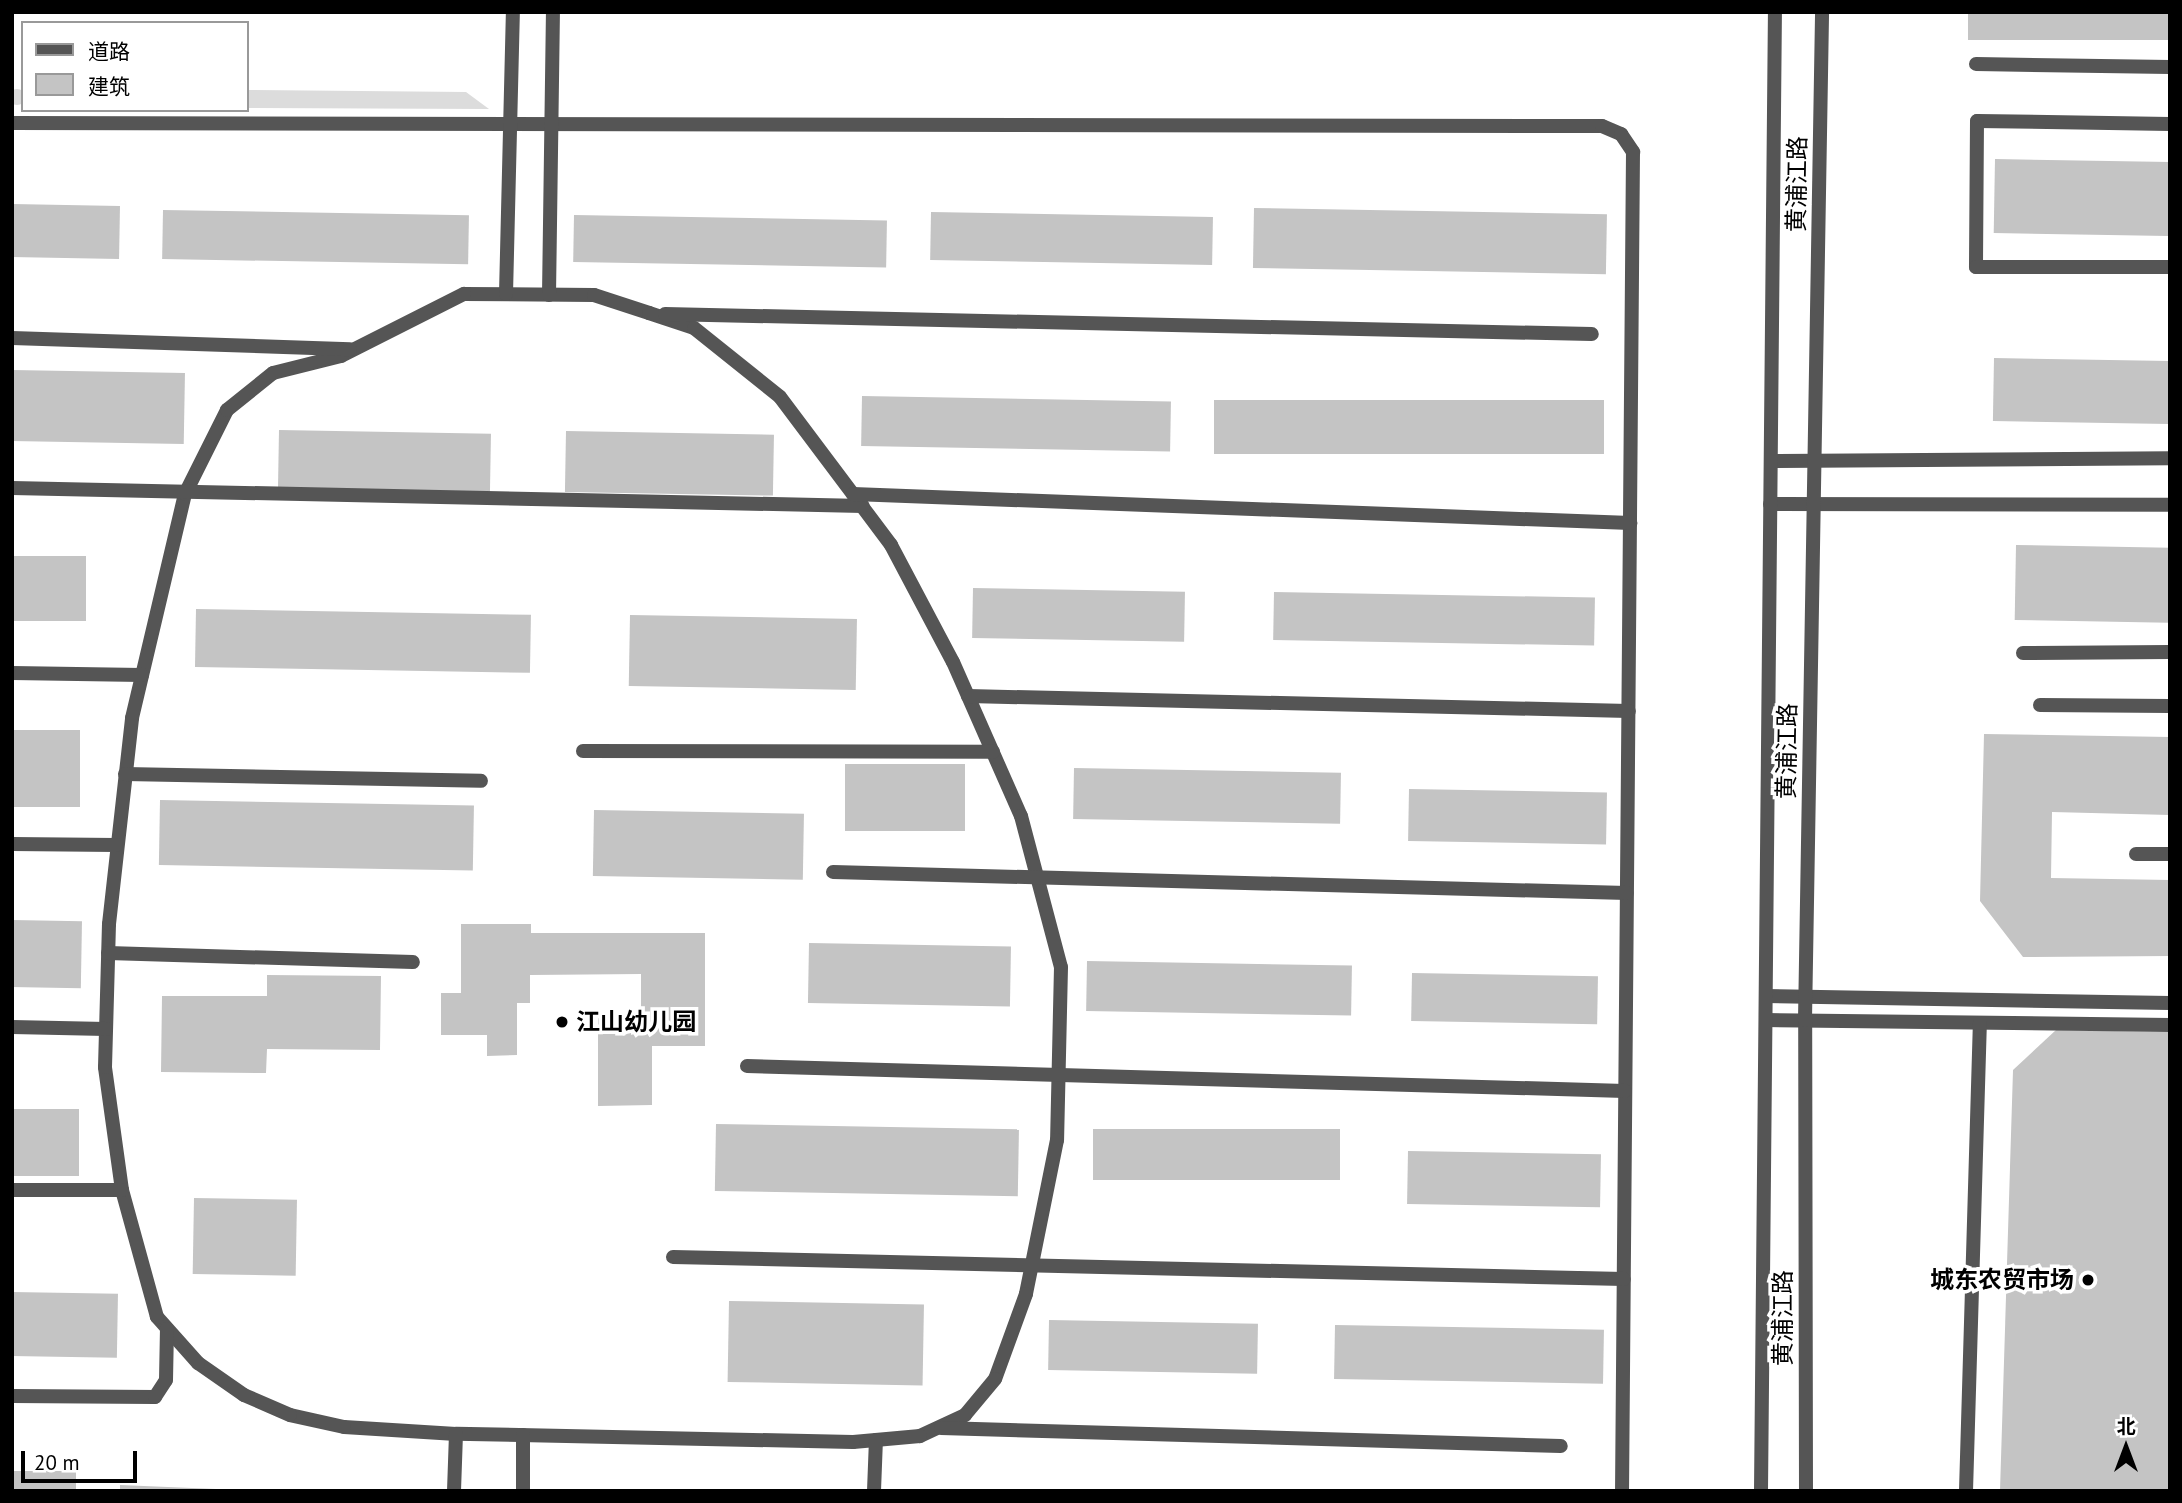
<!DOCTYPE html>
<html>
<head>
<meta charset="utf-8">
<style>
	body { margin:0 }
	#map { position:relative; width:2182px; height:1503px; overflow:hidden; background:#fff; font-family:"PT Sans","Noto Sans SC",sans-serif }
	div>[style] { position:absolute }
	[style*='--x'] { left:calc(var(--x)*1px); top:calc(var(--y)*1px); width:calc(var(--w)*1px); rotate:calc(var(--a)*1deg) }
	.green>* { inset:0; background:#dcdcdc }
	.round { border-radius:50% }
	.building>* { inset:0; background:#c4c4c4; transform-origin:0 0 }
	.service>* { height:14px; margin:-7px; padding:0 7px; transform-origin:7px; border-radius:7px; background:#555 }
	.tertiary>* { height:14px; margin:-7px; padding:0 7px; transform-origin:7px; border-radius:7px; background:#555 }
	.dots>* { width:19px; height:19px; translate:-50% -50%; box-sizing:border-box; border:4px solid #fff; border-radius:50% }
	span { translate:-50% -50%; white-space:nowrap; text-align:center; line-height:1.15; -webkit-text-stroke:7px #fff; paint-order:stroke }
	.street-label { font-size:24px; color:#000 }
	.poi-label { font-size:24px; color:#000; font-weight:700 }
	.left { translate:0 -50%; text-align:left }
	.right { translate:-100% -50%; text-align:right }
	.frame { position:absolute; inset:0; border:14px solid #000; pointer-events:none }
	.legend { position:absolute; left:21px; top:21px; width:228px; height:91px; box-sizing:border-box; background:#fff; border:2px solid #999; margin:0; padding:9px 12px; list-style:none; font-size:21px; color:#000 }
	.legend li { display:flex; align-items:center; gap:14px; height:35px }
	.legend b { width:35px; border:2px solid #999 }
	.north { position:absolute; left:2091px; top:1412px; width:70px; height:70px; -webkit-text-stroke:5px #fff; paint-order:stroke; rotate:0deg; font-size:19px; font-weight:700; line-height:28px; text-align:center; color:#000 }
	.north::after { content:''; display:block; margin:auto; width:24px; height:32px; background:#000; clip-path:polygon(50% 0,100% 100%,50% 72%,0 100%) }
	.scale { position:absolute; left:21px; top:1451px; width:116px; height:32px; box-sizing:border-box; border:4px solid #000; border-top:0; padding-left:9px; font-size:21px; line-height:24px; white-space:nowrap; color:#000; -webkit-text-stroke:5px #fff; paint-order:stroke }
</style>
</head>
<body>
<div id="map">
	<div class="green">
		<i class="round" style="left:9px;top:89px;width:16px;height:16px"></i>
		<i style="clip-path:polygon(247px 90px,466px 92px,489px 109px,247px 108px)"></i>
	</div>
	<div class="building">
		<i style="left:1968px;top:12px;width:202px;height:28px"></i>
		<i style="left:1995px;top:159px;width:175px;height:74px;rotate:1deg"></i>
		<i style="left:12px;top:204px;width:108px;height:53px;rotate:1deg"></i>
		<i style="left:1254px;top:208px;width:353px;height:60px;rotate:1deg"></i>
		<i style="left:163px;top:210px;width:306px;height:49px;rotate:1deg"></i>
		<i style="left:931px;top:212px;width:282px;height:48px;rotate:1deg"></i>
		<i style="left:574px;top:215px;width:313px;height:47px;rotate:1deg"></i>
		<i style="left:1994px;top:358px;width:176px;height:63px;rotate:1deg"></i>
		<i style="left:12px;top:370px;width:173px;height:71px;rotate:1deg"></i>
		<i style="left:862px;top:396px;width:309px;height:50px;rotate:1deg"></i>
		<i style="left:1214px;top:400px;width:390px;height:54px"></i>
		<i style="left:279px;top:430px;width:212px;height:58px;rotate:1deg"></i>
		<i style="left:566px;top:431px;width:208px;height:61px;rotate:1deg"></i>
		<i style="left:2016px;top:545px;width:154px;height:75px;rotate:1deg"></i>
		<i style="left:12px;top:556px;width:74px;height:65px"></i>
		<i style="left:973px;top:588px;width:212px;height:50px;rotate:1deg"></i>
		<i style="left:1274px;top:592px;width:321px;height:48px;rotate:1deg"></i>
		<i style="left:196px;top:609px;width:335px;height:58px;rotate:1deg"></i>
		<i style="left:630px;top:615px;width:227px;height:71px;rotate:1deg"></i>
		<i style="left:12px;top:730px;width:68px;height:77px"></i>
		<i style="clip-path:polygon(1984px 734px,2170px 737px,2170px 815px,2052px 812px,2051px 878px,2170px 880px,2170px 956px,2023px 957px,1980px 901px)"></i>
		<i style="left:845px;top:764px;width:120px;height:67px"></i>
		<i style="left:1074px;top:768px;width:267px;height:51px;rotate:1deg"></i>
		<i style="left:1409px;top:789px;width:198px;height:52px;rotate:1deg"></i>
		<i style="left:160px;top:800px;width:314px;height:65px;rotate:1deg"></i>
		<i style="left:594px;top:810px;width:210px;height:66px;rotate:1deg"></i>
		<i style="left:12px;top:920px;width:70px;height:67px;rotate:1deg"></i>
		<i style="clip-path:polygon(461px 924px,531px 924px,531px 933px,705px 933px,705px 1046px,652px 1046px,652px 1105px,598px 1106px,598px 1013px,641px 1012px,641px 974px,530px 975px,530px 1003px,517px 1003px,517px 1055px,487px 1056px,487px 1035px,441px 1035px,441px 993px,461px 993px)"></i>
		<i style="left:809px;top:943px;width:202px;height:60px;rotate:1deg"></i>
		<i style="left:1087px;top:961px;width:265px;height:50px;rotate:1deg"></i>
		<i style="left:1412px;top:973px;width:186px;height:48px;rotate:1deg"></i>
		<i style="clip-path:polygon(267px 975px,381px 976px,380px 1050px,267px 1049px,266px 1073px,161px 1072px,162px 996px,267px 996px)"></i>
		<i style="clip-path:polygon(2056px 1030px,2170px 1032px,2170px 1491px,2000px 1491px,2013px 1070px)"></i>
		<i style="left:12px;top:1109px;width:67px;height:67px"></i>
		<i style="left:716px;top:1124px;width:303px;height:67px;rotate:1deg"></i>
		<i style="left:1093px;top:1129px;width:247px;height:51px"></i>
		<i style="left:1408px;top:1151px;width:193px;height:53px;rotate:1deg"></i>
		<i style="left:194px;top:1198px;width:103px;height:76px;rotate:1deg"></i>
		<i style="left:12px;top:1292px;width:106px;height:64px;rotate:1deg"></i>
		<i style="left:729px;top:1301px;width:195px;height:81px;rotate:1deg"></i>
		<i style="left:1049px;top:1320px;width:209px;height:50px;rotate:1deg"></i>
		<i style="left:1335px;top:1325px;width:269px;height:54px;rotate:1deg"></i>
		<i style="left:12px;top:1471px;width:64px;height:20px"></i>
		<i style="clip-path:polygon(120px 1485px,216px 1489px,216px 1491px,120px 1491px)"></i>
	</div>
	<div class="service">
		<i style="--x:1976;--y:64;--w:194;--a:0.9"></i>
		<i style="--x:12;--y:123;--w:1590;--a:0.11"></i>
		<i style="--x:1602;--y:126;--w:21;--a:23"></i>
		<i style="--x:1621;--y:134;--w:22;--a:56"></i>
		<i style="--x:1633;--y:152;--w:1339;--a:90.47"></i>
		<i style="--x:2170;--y:124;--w:193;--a:-179.1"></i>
		<i style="--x:1977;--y:121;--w:146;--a:90.4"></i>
		<i style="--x:1976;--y:267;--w:194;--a:0"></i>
		<i style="--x:464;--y:294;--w:130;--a:0.4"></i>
		<i style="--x:594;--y:295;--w:58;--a:18.1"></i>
		<i style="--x:649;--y:313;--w:47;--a:18.4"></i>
		<i style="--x:694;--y:328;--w:110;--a:38.7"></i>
		<i style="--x:780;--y:397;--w:185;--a:53.1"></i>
		<i style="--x:891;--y:545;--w:132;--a:62.1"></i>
		<i style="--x:953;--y:662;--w:168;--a:66.2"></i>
		<i style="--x:1021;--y:816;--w:156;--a:75.2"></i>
		<i style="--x:1061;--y:967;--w:173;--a:91.3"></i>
		<i style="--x:1057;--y:1140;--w:157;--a:101.4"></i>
		<i style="--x:1026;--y:1294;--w:90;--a:110"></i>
		<i style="--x:995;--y:1379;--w:47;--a:129.8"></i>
		<i style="--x:965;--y:1415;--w:50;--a:155"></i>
		<i style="--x:920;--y:1436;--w:67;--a:174.9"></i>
		<i style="--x:853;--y:1442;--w:397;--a:-178.8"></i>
		<i style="--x:456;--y:1434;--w:112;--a:-176.4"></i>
		<i style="--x:344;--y:1427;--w:55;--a:-167.5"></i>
		<i style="--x:290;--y:1415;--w:50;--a:-156.5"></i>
		<i style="--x:244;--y:1395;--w:56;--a:-145.2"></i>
		<i style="--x:198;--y:1363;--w:62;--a:-131.7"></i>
		<i style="--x:157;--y:1317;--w:132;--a:-105.4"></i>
		<i style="--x:122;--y:1190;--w:124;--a:-97.9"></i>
		<i style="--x:105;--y:1067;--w:143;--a:-88.4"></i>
		<i style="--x:109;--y:924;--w:207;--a:-83.6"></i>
		<i style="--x:132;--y:718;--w:230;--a:-76.7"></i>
		<i style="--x:185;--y:494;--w:94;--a:-63.4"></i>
		<i style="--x:227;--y:410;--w:59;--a:-38.8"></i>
		<i style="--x:273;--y:373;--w:70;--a:-14"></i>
		<i style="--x:341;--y:356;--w:138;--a:-26.8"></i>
		<i style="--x:506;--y:294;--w:282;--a:-88.6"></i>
		<i style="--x:549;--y:295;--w:283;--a:-89.2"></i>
		<i style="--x:665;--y:314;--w:927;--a:1.24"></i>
		<i style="--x:12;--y:338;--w:338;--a:1.9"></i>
		<i style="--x:1771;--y:461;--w:399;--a:-0.4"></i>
		<i style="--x:12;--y:488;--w:851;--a:1.21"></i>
		<i style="--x:853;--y:494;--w:778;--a:2.14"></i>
		<i style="--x:1770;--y:504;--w:400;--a:0.1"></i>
		<i style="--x:2023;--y:653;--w:147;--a:-0.4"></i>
		<i style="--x:12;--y:673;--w:130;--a:0.9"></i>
		<i style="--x:968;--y:696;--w:661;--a:1.3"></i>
		<i style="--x:2040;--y:705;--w:130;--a:0.4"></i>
		<i style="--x:583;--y:751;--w:410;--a:0.1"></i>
		<i style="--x:125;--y:774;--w:356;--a:1.1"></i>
		<i style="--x:12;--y:844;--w:104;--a:0.6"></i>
		<i style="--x:2136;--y:854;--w:34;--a:0"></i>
		<i style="--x:833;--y:872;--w:794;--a:1.52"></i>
		<i style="--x:108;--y:953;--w:305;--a:1.7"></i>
		<i style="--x:1766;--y:996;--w:404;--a:1"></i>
		<i style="--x:1766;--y:1020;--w:404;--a:0.7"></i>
		<i style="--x:12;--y:1027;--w:94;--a:1.2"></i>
		<i style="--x:747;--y:1066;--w:878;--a:1.63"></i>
		<i style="--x:12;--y:1190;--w:110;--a:0"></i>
		<i style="--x:673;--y:1257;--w:951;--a:1.33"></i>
		<i style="--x:12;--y:1396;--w:143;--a:0.4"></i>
		<i style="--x:155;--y:1397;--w:20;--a:-57"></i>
		<i style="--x:166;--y:1380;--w:51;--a:-88.9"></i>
		<i style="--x:941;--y:1428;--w:620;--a:1.66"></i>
		<i style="--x:454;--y:1491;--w:57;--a:-88"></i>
		<i style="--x:523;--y:1491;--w:56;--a:-90"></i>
		<i style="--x:874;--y:1491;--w:51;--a:-87.8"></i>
		<i style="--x:1966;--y:1491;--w:468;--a:-88.3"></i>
	</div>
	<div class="tertiary">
		<i style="--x:1761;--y:1491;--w:1479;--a:-89.46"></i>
		<i style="--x:1806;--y:1491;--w:471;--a:-90.1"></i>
		<i style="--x:1805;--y:1020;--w:1008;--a:-89.03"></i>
	</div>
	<div class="dots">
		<i style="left:562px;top:1022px;background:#000"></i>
		<i style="left:2088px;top:1280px;background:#000"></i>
	</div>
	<div class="street-label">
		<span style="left:1797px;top:184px;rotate:-89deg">黄浦江路</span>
		<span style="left:1787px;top:751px;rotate:-89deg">黄浦江路</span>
		<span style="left:1783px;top:1318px;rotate:-90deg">黄浦江路</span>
	</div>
	<div class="poi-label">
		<span class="left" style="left:576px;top:1022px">江山幼儿园</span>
		<span class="right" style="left:2074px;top:1280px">城东农贸市场</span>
	</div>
	<div class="frame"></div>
	<ul class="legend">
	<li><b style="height:9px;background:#555"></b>道路</li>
	<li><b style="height:19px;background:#c4c4c4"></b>建筑</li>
	</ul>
	<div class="north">北</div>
	<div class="scale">20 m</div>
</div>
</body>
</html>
